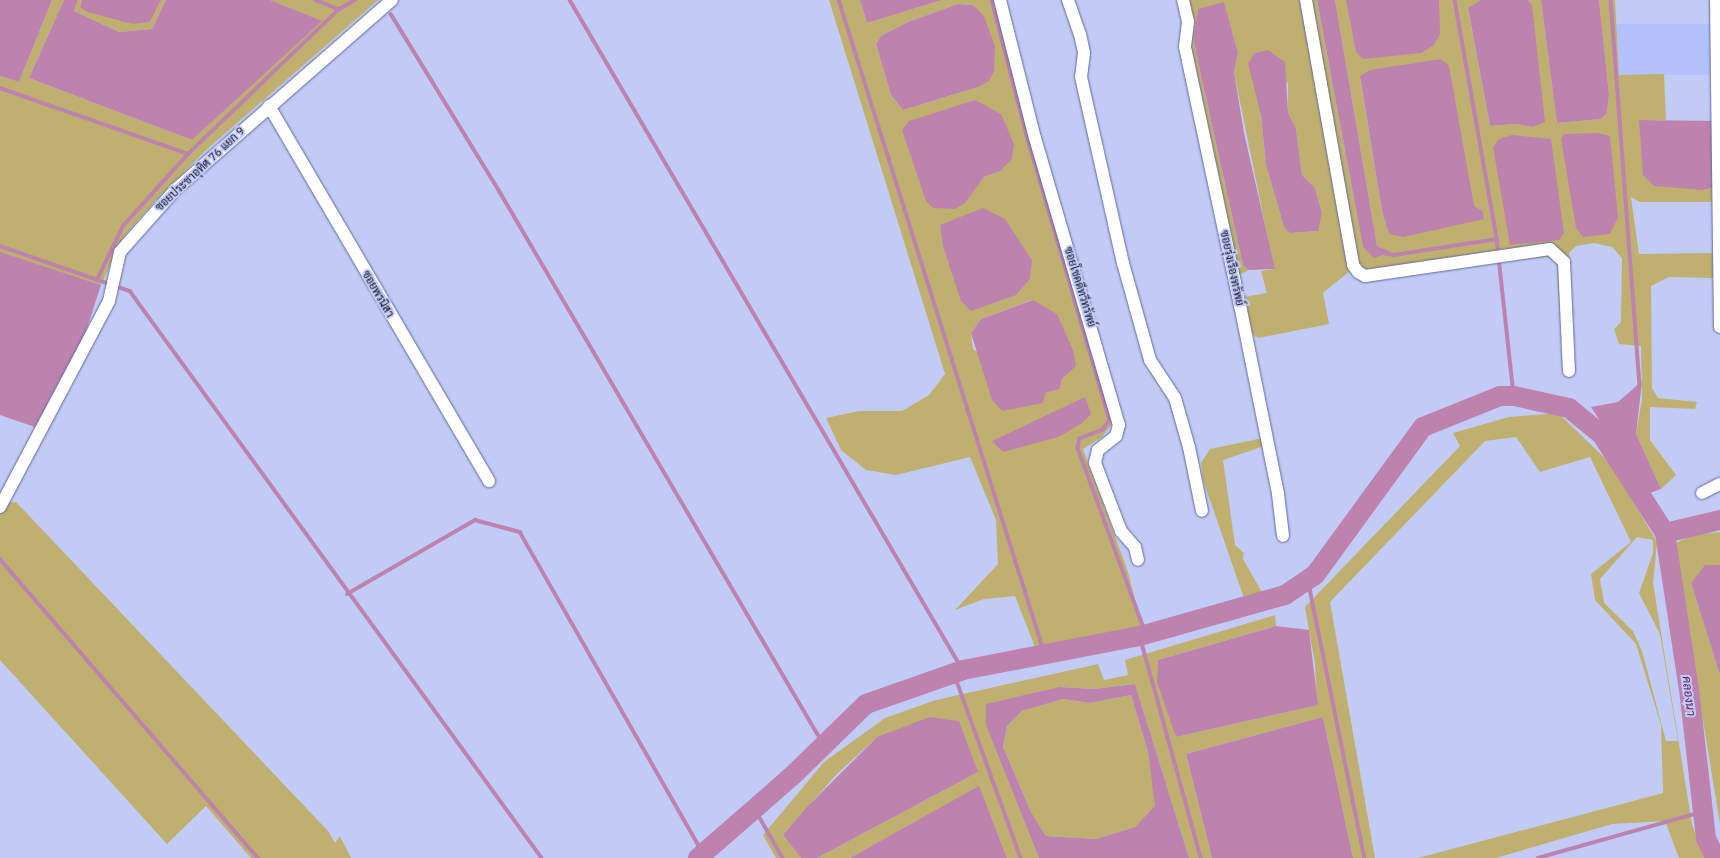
<!DOCTYPE html>
<html>
<head>
<meta charset="utf-8">
<style>
	body { margin:0 }
	#map { position:relative; width:1720px; height:858px; overflow:hidden; background:#c2cbf6; font-family:"IBM Plex Sans",Sarabun,sans-serif }
	div>[style] { position:absolute }
	[style*='--x'] { left:calc(var(--x)*1px); top:calc(var(--y)*1px); width:calc(var(--w)*1px); rotate:calc(var(--a)*1deg) }
	.built>* { inset:0; background:#b5c1fd; transform-origin:0 0 }
	.green>* { inset:0; background:#c0b06f }
	.water>* { inset:0; background:#be82af }
	.stream>* { height:3.5px; margin:-1.75px; padding:0 1.75px; transform-origin:1.75px; border-radius:1.75px; background:#be82af }
	.river>* { height:20px; margin:-10px; padding:0 10px; transform-origin:10px; border-radius:10px; background:#be82af }
	.roads { filter:drop-shadow(0 0 1px #626a9a) drop-shadow(0 0 1px #626a9a) }
	.minor>* { height:12px; margin:-6px; padding:0 6px; transform-origin:6px; border-radius:6px; background:#fff }
	span { translate:-50% -50%; white-space:nowrap; text-align:center; line-height:1.15; -webkit-text-stroke:4px #c2cbf6; paint-order:stroke }
	.street-label { font-size:11px; color:#0a0d1f }
	.water-label { font-size:12px; color:#611954; font-style:italic }
</style>
</head>
<body>
<div id="map">
	<div class="built">
		<i style="left:1615px;top:24px;width:97px;height:51px"></i>
	</div>
	<div class="green">
		<i style="clip-path:polygon(52px 0,64px 0,29px 78px,192px 140px,321px 21px,270px 0,378px 0,205px 151px,154px 202px,124px 236px,101px 285px,0 253px,0 76px,19px 82px)"></i>
		<i style="clip-path:polygon(78px 0,82px 0,80px 7px,150px 22px,161px 0,166px 0,152px 29px,119px 32px,74px 11px)"></i>
		<i style="clip-path:polygon(evenodd,829px 0,860px 0,867px 23px,942px 0,996px 0,1114px 421px,1102px 437px,1083px 449px,1128px 572px,1143px 632px,1035px 647px,1015px 596px,984px 599px,955px 610px,998px 564px,996px 520px,970px 457px,896px 475px,866px 470px,841px 450px,826px 418px,859px 411px,902px 411px,929px 395px,945px 374px,829px 0,958px 4px,973px 5px,978px 87px,903px 110px,891px 95px,876px 44px,881px 36px,908px 22px,958px 4px,829px 0,975px 100px,999px 171px,984px 177px,973px 189px,947px 110px,975px 100px,829px 0,1032px 300px,1075px 366px,1062px 379px,1060px 389px,1045px 393px,973px 349px,971px 333px,981px 319px,1032px 300px)"></i>
		<i style="clip-path:polygon(evenodd,1188px 0,1301px 0,1350px 271px,1323px 293px,1329px 324px,1258px 338px,1248px 331px,1244px 297px,1267px 293px,1261px 271px,1274px 269px,1234px 72px,1238px 53px,1224px 3px,1198px 9px,1194px 38px,1196px 53px,1243px 265px,1249px 270px,1239px 275px,1187px 44px,1188px 0,1288px 82px,1288px 112px,1296px 129px,1302px 175px,1315px 188px,1322px 213px,1317px 231px,1290px 233px,1284px 227px,1266px 165px,1261px 115px,1288px 82px)"></i>
		<i style="clip-path:polygon(evenodd,1309px 0,1317px 0,1363px 247px,1377px 246px,1335px 0,1481px 0,1468px 9px,1490px 126px,1516px 124px,1533px 127px,1532px 5px,1528px 0,1541px 0,1557px 123px,1601px 119px,1607px 113px,1609px 94px,1599px 0,1615px 0,1619px 75px,1664px 74px,1666px 120px,1639px 120px,1704px 190px,1714px 187px,1715px 202px,1640px 202px,1631px 197px,1639px 254px,1713px 253px,1714px 278px,1669px 277px,1651px 286px,1652px 388px,1658px 398px,1697px 402px,1695px 409px,1650px 407px,1650px 440px,1676px 475px,1661px 489px,1636px 434px,1642px 399px,1641px 346px,1619px 344px,1614px 329px,1621px 322px,1622px 258px,1612px 247px,1594px 243px,1576px 246px,1569px 253px,1573px 321px,1560px 318px,1557px 263px,1547px 257px,1367px 270px,1358px 266px,1309px 0,1360px 77px,1474px 206px,1482px 210px,1389px 234px,1382px 211px,1360px 77px)"></i>
		<i style="clip-path:polygon(evenodd,1558px 413px,1611px 464px,1657px 542px,1653px 583px,1692px 824px,1704px 858px,1679px 858px,1665px 821px,1612px 824px,1496px 858px,1418px 858px,1663px 793px,1661px 725px,1636px 644px,1595px 600px,1591px 574px,1631px 542px,1590px 457px,1540px 472px,1516px 437px,1485px 441px,1330px 602px,1375px 858px,1353px 858px,1323px 717px,1186px 754px,1212px 858px,1189px 858px,1135px 684px,1094px 689px,1060px 687px,987px 725px,1039px 858px,1007px 858px,979px 787px,850px 858px,817px 858px,978px 772px,877px 737px,836px 775px,783px 835px,801px 858px,776px 858px,763px 835px,824px 762px,885px 718px,936px 700px,1098px 664px,1104px 680px,1128px 675px,1125px 660px,1275px 615px,1276px 626px,1158px 660px,1176px 737px,1317px 705px,1315px 664px,1305px 607px,1460px 446px,1453px 433px,1509px 417px,1558px 413px,1637px 537px,1653px 540px,1653px 553px,1639px 593px,1660px 634px,1678px 741px,1666px 741px,1642px 651px,1633px 631px,1604px 603px,1600px 579px,1637px 537px)"></i>
		<i style="clip-path:polygon(1263px 438px,1264px 446px,1223px 460px,1235px 545px,1244px 553px,1243px 559px,1264px 596px,1245px 601px,1203px 480px,1201px 463px,1210px 449px)"></i>
		<i style="clip-path:polygon(16px 502px,328px 831px,335px 843px,340px 836px,351px 858px,251px 858px,206px 806px,167px 844px,0 660px,0 515px,8px 503px)"></i>
		<i style="clip-path:polygon(1720px 532px,1720px 565px,1705px 566px,1691px 583px,1720px 675px,1720px 824px,1674px 544px,1693px 535px)"></i>
		<i style="clip-path:polygon(1131px 695px,1148px 752px,1156px 806px,1135px 827px,1096px 839px,1046px 836px,1031px 812px,1003px 747px,1007px 726px,1022px 711px,1063px 699px,1090px 703px)"></i>
	</div>
	<div class="water">
		<i style="clip-path:polygon(0 0,52px 0,19px 82px,0 76px)"></i>
		<i style="clip-path:polygon(64px 0,78px 0,74px 11px,119px 32px,152px 29px,166px 0,270px 0,322px 21px,192px 140px,29px 78px)"></i>
		<i style="clip-path:polygon(82px 0,161px 0,150px 22px,133px 24px,87px 12px,80px 7px)"></i>
		<i style="clip-path:polygon(860px 0,942px 0,867px 23px)"></i>
		<i style="clip-path:polygon(1317px 0,1335px 0,1377px 246px,1391px 252px,1374px 258px,1363px 247px)"></i>
		<i style="clip-path:polygon(1346px 0,1439px 0,1440px 34px,1434px 45px,1421px 53px,1363px 59px,1356px 52px)"></i>
		<i style="clip-path:polygon(1481px 0,1528px 0,1532px 5px,1545px 122px,1533px 127px,1516px 124px,1490px 126px,1468px 8px)"></i>
		<i style="clip-path:polygon(1541px 0,1599px 0,1609px 94px,1607px 113px,1601px 119px,1557px 123px)"></i>
		<i style="clip-path:polygon(1224px 2px,1238px 53px,1234px 72px,1244px 133px,1275px 269px,1249px 270px,1243px 265px,1196px 53px,1194px 38px,1198px 9px)"></i>
		<i style="clip-path:polygon(958px 4px,973px 5px,984px 16px,995px 46px,994px 71px,989px 81px,978px 87px,903px 110px,891px 95px,876px 44px,881px 36px,908px 22px)"></i>
		<i style="clip-path:polygon(1268px 50px,1285px 62px,1288px 112px,1296px 129px,1302px 175px,1315px 188px,1322px 213px,1318px 231px,1290px 233px,1284px 227px,1266px 165px,1261px 115px,1248px 63px,1255px 53px)"></i>
		<i style="clip-path:polygon(1441px 59px,1449px 66px,1474px 206px,1482px 210px,1484px 219px,1403px 237px,1389px 234px,1382px 211px,1360px 76px,1370px 70px)"></i>
		<i style="clip-path:polygon(975px 100px,1001px 114px,1014px 144px,1012px 159px,1000px 171px,984px 177px,965px 203px,955px 209px,933px 208px,926px 201px,902px 130px,909px 121px)"></i>
		<i style="clip-path:polygon(1639px 120px,1714px 121px,1714px 187px,1704px 190px,1654px 186px,1643px 175px)"></i>
		<i style="clip-path:polygon(1598px 133px,1610px 136px,1618px 217px,1610px 234px,1583px 237px,1576px 228px,1561px 139px,1564px 134px)"></i>
		<i style="clip-path:polygon(1512px 135px,1551px 139px,1564px 233px,1559px 240px,1510px 245px,1493px 147px,1499px 139px)"></i>
		<i style="clip-path:polygon(983px 208px,1005px 219px,1032px 260px,1030px 279px,1016px 295px,971px 311px,961px 301px,943px 246px,940px 225px)"></i>
		<i style="clip-path:polygon(0 252px,101px 285px,84px 337px,35px 427px,0 415px)"></i>
		<i style="clip-path:polygon(1033px 300px,1057px 314px,1073px 350px,1076px 366px,1062px 379px,1060px 389px,1045px 393px,1043px 403px,1002px 411px,992px 400px,971px 333px,981px 319px)"></i>
		<i style="clip-path:polygon(1642px 381px,1636px 434px,1661px 489px,1647px 494px,1591px 407px,1618px 402px)"></i>
		<i style="clip-path:polygon(1085px 397px,1091px 414px,1081px 424px,1058px 437px,1003px 452px,992px 441px)"></i>
		<i style="clip-path:polygon(1705px 565px,1720px 565px,1720px 675px,1691px 583px)"></i>
		<i style="clip-path:polygon(1276px 626px,1309px 630px,1318px 705px,1176px 737px,1157px 682px,1158px 660px)"></i>
		<i style="clip-path:polygon(evenodd,1135px 684px,1189px 858px,1039px 858px,986px 725px,986px 704px,1060px 687px,1094px 689px,1135px 684px,1131px 695px,1148px 752px,1155px 806px,1135px 827px,1096px 839px,1046px 836px,1031px 812px,1003px 747px,1007px 726px,1022px 711px,1063px 699px,1090px 703px,1131px 695px)"></i>
		<i style="clip-path:polygon(930px 717px,959px 721px,978px 772px,817px 858px,801px 858px,783px 835px,807px 807px,877px 737px)"></i>
		<i style="clip-path:polygon(1323px 717px,1353px 858px,1212px 858px,1186px 754px)"></i>
		<i style="clip-path:polygon(979px 786px,1007px 858px,850px 858px)"></i>
	</div>
	<div class="stream">
		<i style="--x:315;--y:0;--w:26;--a:21"></i>
		<i style="--x:339;--y:9;--w:18;--a:-29"></i>
		<i style="--x:570;--y:0;--w:777;--a:59.61"></i>
		<i style="--x:839;--y:0;--w:686;--a:72.52"></i>
		<i style="--x:992;--y:0;--w:132;--a:75.5"></i>
		<i style="--x:1025;--y:128;--w:304;--a:73.8"></i>
		<i style="--x:1110;--y:420;--w:12;--a:125"></i>
		<i style="--x:1103;--y:430;--w:25;--a:159"></i>
		<i style="--x:1080;--y:439;--w:9;--a:103"></i>
		<i style="--x:1078;--y:448;--w:198;--a:69.9"></i>
		<i style="--x:1455;--y:0;--w:243;--a:80"></i>
		<i style="--x:1497;--y:239;--w:158;--a:83.8"></i>
		<i style="--x:1611;--y:0;--w:387;--a:85.7"></i>
		<i style="--x:391;--y:14;--w:209;--a:58.5"></i>
		<i style="--x:500;--y:192;--w:641;--a:59.63"></i>
		<i style="--x:0;--y:88;--w:199;--a:19.3"></i>
		<i style="--x:0;--y:246;--w:138;--a:19.1"></i>
		<i style="--x:130;--y:291;--w:701;--a:54"></i>
		<i style="--x:1383;--y:253;--w:11;--a:10"></i>
		<i style="--x:1394;--y:255;--w:104;--a:-8.8"></i>
		<i style="--x:97;--y:280;--w:60;--a:-64.3"></i>
		<i style="--x:123;--y:226;--w:97;--a:-47.9"></i>
		<i style="--x:188;--y:154;--w:209;--a:-43.8"></i>
		<i style="--x:1602;--y:435;--w:10;--a:-37"></i>
		<i style="--x:0;--y:559;--w:395;--a:49.2"></i>
		<i style="--x:1308;--y:579;--w:285;--a:78.5"></i>
		<i style="--x:347;--y:594;--w:148;--a:-30"></i>
		<i style="--x:475;--y:520;--w:47;--a:14.9"></i>
		<i style="--x:520;--y:532;--w:372;--a:60.3"></i>
		<i style="--x:1140;--y:636;--w:230;--a:74.6"></i>
		<i style="--x:954;--y:673;--w:197;--a:70.1"></i>
		<i style="--x:755;--y:809;--w:56;--a:60.3"></i>
		<i style="--x:1538;--y:858;--w:170;--a:-15.7"></i>
	</div>
	<div class="river">
		<i style="--x:1665;--y:533;--w:57;--a:-13.3"></i>
		<i style="--x:698;--y:858;--w:125;--a:-41.1"></i>
		<i style="--x:792;--y:776;--w:103;--a:-44.2"></i>
		<i style="--x:866;--y:704;--w:103;--a:-19.3"></i>
		<i style="--x:963;--y:670;--w:180;--a:-10.9"></i>
		<i style="--x:1140;--y:636;--w:151;--a:-15.8"></i>
		<i style="--x:1285;--y:595;--w:36;--a:-34"></i>
		<i style="--x:1315;--y:575;--w:183;--a:-53.9"></i>
		<i style="--x:1423;--y:427;--w:83;--a:-21.9"></i>
		<i style="--x:1500;--y:396;--w:14;--a:0"></i>
		<i style="--x:1514;--y:396;--w:56;--a:12.3"></i>
		<i style="--x:1569;--y:408;--w:43;--a:39.3"></i>
		<i style="--x:1602;--y:435;--w:117;--a:57.3"></i>
		<i style="--x:1665;--y:533;--w:158;--a:81.3"></i>
		<i style="--x:1689;--y:689;--w:150;--a:83.5"></i>
		<i style="--x:1706;--y:838;--w:22;--a:66"></i>
	</div>
	<div class="roads">
		<div class="minor">
			<i style="--x:1000;--y:0;--w:142;--a:75.8"></i>
			<i style="--x:1035;--y:138;--w:299;--a:73.7"></i>
			<i style="--x:1119;--y:425;--w:11;--a:105"></i>
			<i style="--x:1116;--y:436;--w:23;--a:142"></i>
			<i style="--x:1098;--y:450;--w:13;--a:103"></i>
			<i style="--x:1095;--y:463;--w:73;--a:69.1"></i>
			<i style="--x:1121;--y:531;--w:21;--a:49"></i>
			<i style="--x:1135;--y:547;--w:13;--a:77"></i>
			<i style="--x:1068;--y:0;--w:36;--a:71"></i>
			<i style="--x:1080;--y:34;--w:19;--a:78"></i>
			<i style="--x:1084;--y:53;--w:24;--a:97"></i>
			<i style="--x:1081;--y:77;--w:191;--a:77.3"></i>
			<i style="--x:1123;--y:263;--w:101;--a:74.4"></i>
			<i style="--x:1150;--y:360;--w:45;--a:56.7"></i>
			<i style="--x:1175;--y:398;--w:51;--a:74.1"></i>
			<i style="--x:1189;--y:447;--w:65;--a:78.5"></i>
			<i style="--x:1183;--y:0;--w:23;--a:77"></i>
			<i style="--x:1188;--y:22;--w:25;--a:97"></i>
			<i style="--x:1185;--y:47;--w:264;--a:78"></i>
			<i style="--x:1240;--y:305;--w:193;--a:78.6"></i>
			<i style="--x:1278;--y:494;--w:42;--a:83.2"></i>
			<i style="--x:1306;--y:0;--w:269;--a:79.9"></i>
			<i style="--x:1353;--y:265;--w:9;--a:54"></i>
			<i style="--x:1358;--y:272;--w:8;--a:30"></i>
			<i style="--x:1365;--y:276;--w:187;--a:-8.3"></i>
			<i style="--x:1550;--y:249;--w:19;--a:43"></i>
			<i style="--x:1564;--y:262;--w:109;--a:87.4"></i>
			<i style="--x:1716;--y:0;--w:327;--a:89.3"></i>
			<i style="--x:269;--y:106;--w:435;--a:59.6"></i>
			<i style="--x:1702;--y:493;--w:20;--a:-27"></i>
			<i style="--x:0;--y:507;--w:233;--a:-62.1"></i>
			<i style="--x:109;--y:301;--w:50;--a:-77.3"></i>
			<i style="--x:120;--y:252;--w:84;--a:-48.4"></i>
			<i style="--x:176;--y:189;--w:287;--a:-41.2"></i>
		</div>
	</div>
	<div class="street-label">
		<span style="left:200px;top:169px;rotate:-43deg">ซอยประชาอุทิศ 76 แยก 9</span>
		<span style="left:1232px;top:268px;rotate:78deg">ซอยรุ่งเรืองทรัพย์</span>
		<span style="left:1080px;top:287px;rotate:73deg">ซอยโชคดีทวีทรัพย์</span>
		<span style="left:378px;top:294px;rotate:60deg">ซอยพรนิสา</span>
	</div>
	<div class="water-label">
		<span style="left:1689px;top:696px;rotate:83deg">คลองนา</span>
	</div>
</div>
</body>
</html>
